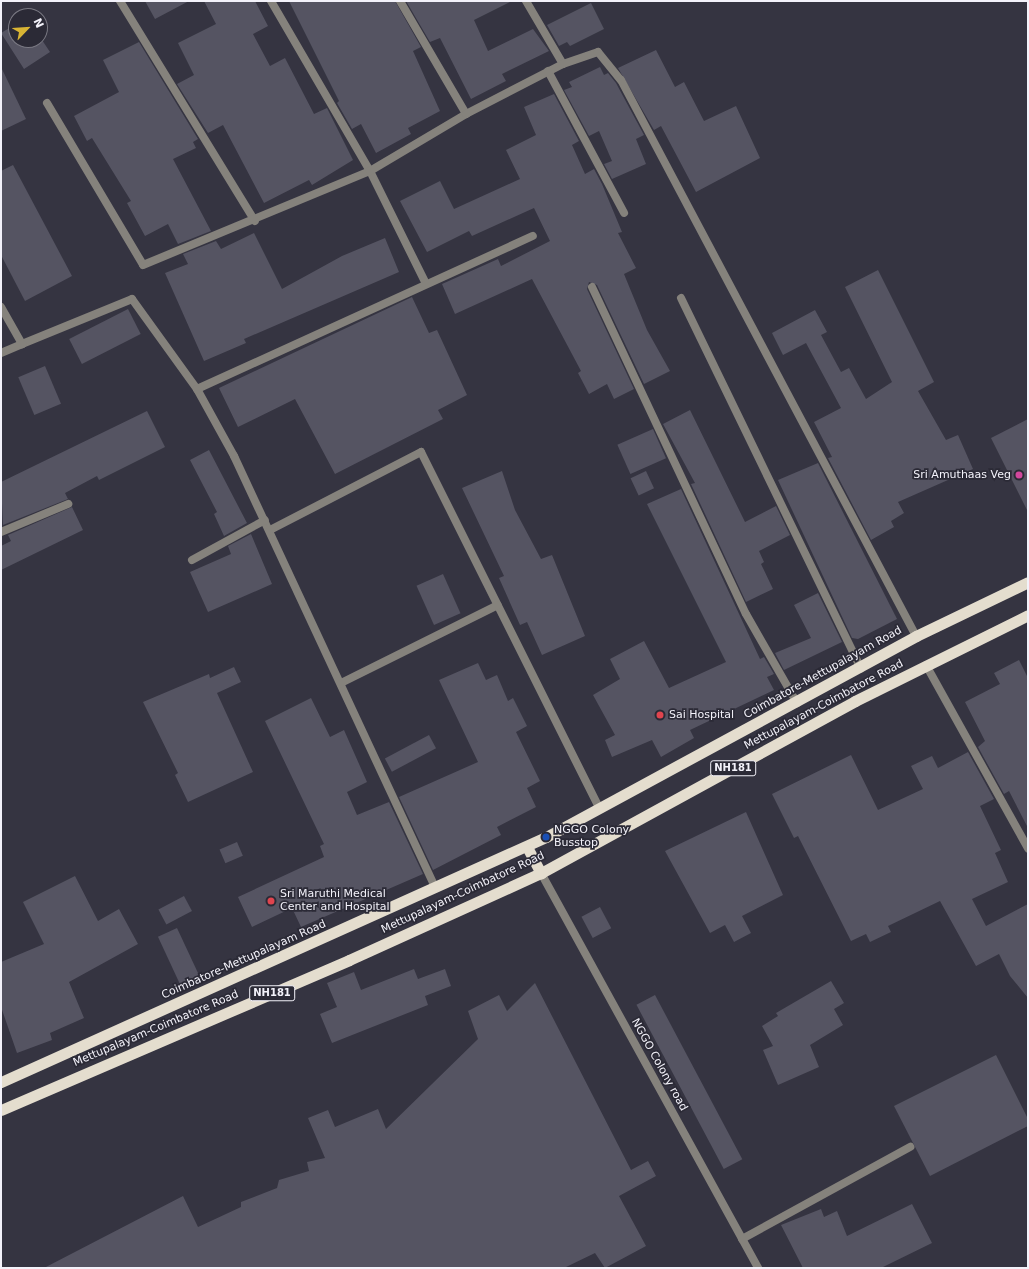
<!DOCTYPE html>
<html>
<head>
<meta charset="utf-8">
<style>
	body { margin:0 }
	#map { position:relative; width:1029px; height:1269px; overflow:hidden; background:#353441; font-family:"DejaVu Sans",sans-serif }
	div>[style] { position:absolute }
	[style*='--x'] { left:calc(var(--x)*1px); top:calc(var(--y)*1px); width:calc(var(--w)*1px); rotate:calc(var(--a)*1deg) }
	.building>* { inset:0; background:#555462; transform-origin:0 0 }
	.minor>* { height:8px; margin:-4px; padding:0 4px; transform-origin:4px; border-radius:4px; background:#85827c }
	.tertiary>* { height:8px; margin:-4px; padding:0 4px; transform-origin:4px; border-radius:4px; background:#85827c }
	.trunk>* { height:11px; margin:-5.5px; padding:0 5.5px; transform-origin:5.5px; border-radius:5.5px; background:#e4ddce }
	.dots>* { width:11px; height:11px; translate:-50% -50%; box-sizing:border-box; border:2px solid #2b2a36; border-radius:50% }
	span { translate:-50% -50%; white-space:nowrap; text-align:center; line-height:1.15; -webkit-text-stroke:3.5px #2b2a36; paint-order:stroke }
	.shield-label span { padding:1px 3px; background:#2b2a36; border:1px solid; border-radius:3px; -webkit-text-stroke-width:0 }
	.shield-label { font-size:10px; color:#f3f2fa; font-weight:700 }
	.poi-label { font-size:11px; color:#f3f2fa }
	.right { translate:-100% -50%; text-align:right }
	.left { translate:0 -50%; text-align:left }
	.street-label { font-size:11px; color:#f3f2fa }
	.frame { position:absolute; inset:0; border:2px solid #f3f2fa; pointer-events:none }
	.north { position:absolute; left:8px; top:8px; width:40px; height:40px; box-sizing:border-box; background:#2b2a36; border:1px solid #7b7a84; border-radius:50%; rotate:65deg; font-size:11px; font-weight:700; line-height:16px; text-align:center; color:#f3f2fa }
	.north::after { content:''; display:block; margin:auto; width:14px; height:18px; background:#d8b434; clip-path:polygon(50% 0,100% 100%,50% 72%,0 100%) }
</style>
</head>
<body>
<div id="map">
	<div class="building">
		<i style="clip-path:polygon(145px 1px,189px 1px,155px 19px)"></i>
		<i style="clip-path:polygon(204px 1px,255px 1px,268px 26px,253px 34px,270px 66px,285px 58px,314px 114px,327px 108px,353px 160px,312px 185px,309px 180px,264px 203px,223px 125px,208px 133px,177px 84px,194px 75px,178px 43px,216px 24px)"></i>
		<i style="clip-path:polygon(289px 1px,395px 1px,421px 47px,413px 51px,440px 111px,408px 128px,411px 134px,376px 153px,361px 124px,352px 129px,337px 103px,339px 101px)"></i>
		<i style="clip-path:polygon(406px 1px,512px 1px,474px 20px,488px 51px,533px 29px,549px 51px,502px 74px,506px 81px,471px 99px,440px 38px,430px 42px)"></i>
		<i style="clip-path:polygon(591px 3px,604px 29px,570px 46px,567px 42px,559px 46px,547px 25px)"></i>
		<i style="clip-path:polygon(16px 24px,16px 40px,40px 40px,40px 37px,50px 52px,24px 69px,1px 33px)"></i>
		<i style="clip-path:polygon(139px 42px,198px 139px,193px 142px,196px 148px,173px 159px,211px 231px,178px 244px,168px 224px,145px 236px,127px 203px,131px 201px,92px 138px,87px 141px,74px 116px,119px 92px,103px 60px)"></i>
		<i style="clip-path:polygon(656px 50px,675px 87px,684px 82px,704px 121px,736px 106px,760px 158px,696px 192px,661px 126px,654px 130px,618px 68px)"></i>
		<i style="clip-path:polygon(1px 67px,26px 119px,1px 131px)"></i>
		<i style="clip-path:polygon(600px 67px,604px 75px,608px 73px,616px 83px,644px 135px,636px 139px,646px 164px,612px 179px,604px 164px,612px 161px,599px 131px,589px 136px,564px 90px,572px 87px,569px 82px)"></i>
		<i style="clip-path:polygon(554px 94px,579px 141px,572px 145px,585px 174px,594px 169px,602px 184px,622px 232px,618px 233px,636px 268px,624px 274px,647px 330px,670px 371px,644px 384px,597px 285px,589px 282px,587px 289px,634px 389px,614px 399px,607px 384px,589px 394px,578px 373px,581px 371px,532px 279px,455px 314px,442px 284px,498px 259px,501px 266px,550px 241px,534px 208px,472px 236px,469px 231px,427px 252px,400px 201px,440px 181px,454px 209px,520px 179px,506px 150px,536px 135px,524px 107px)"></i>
		<i style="clip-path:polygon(13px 165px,72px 276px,25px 301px,1px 255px,1px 171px)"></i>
		<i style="clip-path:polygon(254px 233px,282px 289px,342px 256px,385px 238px,399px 272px,244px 339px,246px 343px,204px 361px,165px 273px,188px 264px,183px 254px,216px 241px,221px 249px)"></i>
		<i style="clip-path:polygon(878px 270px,934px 382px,918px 391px,946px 440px,958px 435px,973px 469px,898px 502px,904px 513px,891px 521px,894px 527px,871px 540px,828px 458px,832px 457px,814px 422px,841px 408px,806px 343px,783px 355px,772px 333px,815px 310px,827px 332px,821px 335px,841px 372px,849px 368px,866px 399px,892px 382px,845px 287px)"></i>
		<i style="clip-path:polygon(412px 297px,429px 333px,437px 330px,467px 395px,438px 410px,443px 419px,335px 474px,295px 399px,238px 427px,219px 388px)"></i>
		<i style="left:128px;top:309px;width:28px;height:66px;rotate:63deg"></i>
		<i style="left:45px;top:366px;width:41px;height:29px;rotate:67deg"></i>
		<i style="clip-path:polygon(690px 410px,745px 522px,776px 506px,790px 535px,759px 551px,764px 562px,761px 564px,773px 589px,746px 602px,691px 484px,695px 483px,663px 424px)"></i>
		<i style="clip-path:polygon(147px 411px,165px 447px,99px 480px,97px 476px,65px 493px,68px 499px,3px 525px,1px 482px)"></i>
		<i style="clip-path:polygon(1028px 419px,1028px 512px,991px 438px)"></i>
		<i style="left:653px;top:429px;width:32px;height:39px;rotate:66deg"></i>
		<i style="clip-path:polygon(209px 450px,247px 523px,224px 536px,214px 514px,217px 512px,190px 460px)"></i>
		<i style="clip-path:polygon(818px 463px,897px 619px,858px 639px,852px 638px,778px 480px)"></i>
		<i style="clip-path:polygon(502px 471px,515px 510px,541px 559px,552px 555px,585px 636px,542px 655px,527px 622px,520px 625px,499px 578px,504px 576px,462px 488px)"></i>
		<i style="left:646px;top:471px;width:19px;height:17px;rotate:65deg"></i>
		<i style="clip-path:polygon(681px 489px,760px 659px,764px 657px,774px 674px,767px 677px,774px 690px,690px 730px,694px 738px,661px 757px,652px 740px,612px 757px,605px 740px,615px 735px,593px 695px,620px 679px,610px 659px,644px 641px,669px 688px,726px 662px,647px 504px)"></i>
		<i style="clip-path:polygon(72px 507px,83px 530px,1px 570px,1px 546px,11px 541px,8px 535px)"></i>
		<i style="clip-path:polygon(251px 534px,272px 584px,208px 612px,190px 572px,231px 554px,228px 546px)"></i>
		<i style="left:443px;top:574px;width:43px;height:29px;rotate:66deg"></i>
		<i style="clip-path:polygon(818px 593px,842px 642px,784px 670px,775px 653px,811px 638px,794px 605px)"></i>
		<i style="clip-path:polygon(1019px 660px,1028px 678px,1028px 828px,1009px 791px,1004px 794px,978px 747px,985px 741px,965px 702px,1000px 684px,994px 673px)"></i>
		<i style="clip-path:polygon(478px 663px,486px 680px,497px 675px,508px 701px,513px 698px,527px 726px,516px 732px,540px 781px,527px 788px,536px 807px,497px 827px,501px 835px,433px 870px,399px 797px,478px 762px,439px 680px)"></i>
		<i style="clip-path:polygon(234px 667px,241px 682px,217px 693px,253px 772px,188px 802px,175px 775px,178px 773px,143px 702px,209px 674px,210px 678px)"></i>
		<i style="clip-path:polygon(311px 698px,330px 737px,344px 730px,367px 782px,347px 792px,357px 815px,389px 802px,423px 874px,301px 927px,292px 908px,252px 927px,238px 897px,324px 857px,320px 846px,324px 844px,265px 721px)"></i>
		<i style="left:429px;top:735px;width:15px;height:50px;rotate:62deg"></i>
		<i style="clip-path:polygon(968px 752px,994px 799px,980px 806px,1001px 850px,995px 853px,1008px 882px,972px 899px,986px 926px,1028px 904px,1028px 998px,1010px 976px,999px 954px,976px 966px,940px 901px,888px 926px,891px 932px,870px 942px,866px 934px,851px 941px,798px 836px,794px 838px,772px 794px,851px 755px,878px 810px,923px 789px,911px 766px,932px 756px,938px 768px)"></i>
		<i style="clip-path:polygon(746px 812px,783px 895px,742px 916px,751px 933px,734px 942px,725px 925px,710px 933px,665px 851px)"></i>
		<i style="left:237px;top:842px;width:15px;height:19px;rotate:67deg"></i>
		<i style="clip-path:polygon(75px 876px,98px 921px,119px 909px,138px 944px,69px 982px,84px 1018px,50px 1033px,52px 1040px,17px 1053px,1px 1007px,1px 962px,44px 944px,23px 902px)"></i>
		<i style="left:184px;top:896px;width:17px;height:29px;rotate:62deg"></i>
		<i style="left:600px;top:907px;width:24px;height:21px;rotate:62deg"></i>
		<i style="left:177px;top:928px;width:53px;height:21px;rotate:65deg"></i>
		<i style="clip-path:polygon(414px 969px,418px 979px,445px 969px,451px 986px,425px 996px,428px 1005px,332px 1043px,320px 1014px,337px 1007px,327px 983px,354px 972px,361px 990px)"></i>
		<i style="clip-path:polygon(831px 981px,844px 1003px,834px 1009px,843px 1025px,810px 1045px,819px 1067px,778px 1085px,763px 1050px,773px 1046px,762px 1026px,778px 1016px,776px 1013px)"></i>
		<i style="clip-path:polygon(535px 983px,631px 1170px,648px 1161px,656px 1176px,619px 1196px,646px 1246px,605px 1268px,595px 1253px,564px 1268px,44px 1268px,183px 1196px,198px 1227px,241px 1207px,241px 1202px,277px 1188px,279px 1180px,309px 1171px,307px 1162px,325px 1158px,308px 1118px,328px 1110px,335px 1127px,378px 1109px,386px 1129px,478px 1039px,468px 1011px,499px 995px,507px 1011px)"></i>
		<i style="left:655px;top:995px;width:186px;height:21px;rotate:62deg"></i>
		<i style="clip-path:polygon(996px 1055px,1028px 1119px,1028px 1126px,930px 1176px,894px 1106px)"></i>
		<i style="clip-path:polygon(912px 1204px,932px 1243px,881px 1268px,803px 1268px,781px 1225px,821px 1209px,824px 1217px,837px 1211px,847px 1236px)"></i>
	</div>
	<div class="minor">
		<i style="--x:120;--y:1;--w:258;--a:58.5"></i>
		<i style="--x:271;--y:1;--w:197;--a:59.8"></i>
		<i style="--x:370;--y:171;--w:126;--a:63.6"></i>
		<i style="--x:400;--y:1;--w:131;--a:59.7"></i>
		<i style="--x:526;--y:1;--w:73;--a:59.6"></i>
		<i style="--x:548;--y:71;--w:161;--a:61.8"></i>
		<i style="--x:47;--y:103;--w:188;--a:59.3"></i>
		<i style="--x:143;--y:265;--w:246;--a:-22.5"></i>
		<i style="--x:370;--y:171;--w:112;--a:-30.7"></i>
		<i style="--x:466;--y:114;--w:109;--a:-27.3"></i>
		<i style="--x:563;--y:64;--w:37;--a:-19"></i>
		<i style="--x:598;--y:52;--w:36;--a:51"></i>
		<i style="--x:621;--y:80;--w:629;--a:62.05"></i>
		<i style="--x:592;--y:287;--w:361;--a:64.8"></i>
		<i style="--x:746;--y:614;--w:103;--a:60.2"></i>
		<i style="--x:681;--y:298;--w:412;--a:64.1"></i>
		<i style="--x:1;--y:307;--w:43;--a:60.4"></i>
		<i style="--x:22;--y:344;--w:119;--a:-22.2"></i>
		<i style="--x:132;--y:299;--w:111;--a:54.2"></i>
		<i style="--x:197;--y:389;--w:77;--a:61.1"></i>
		<i style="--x:234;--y:456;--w:476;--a:65"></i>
		<i style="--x:1;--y:353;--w:23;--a:-23"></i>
		<i style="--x:197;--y:389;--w:369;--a:-24.5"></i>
		<i style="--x:270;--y:530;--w:170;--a:-27.3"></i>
		<i style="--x:421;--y:452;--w:399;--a:63.4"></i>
		<i style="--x:1;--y:532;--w:73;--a:-22.7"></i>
		<i style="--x:192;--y:560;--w:83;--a:-28.7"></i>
		<i style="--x:926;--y:665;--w:210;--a:60.9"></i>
		<i style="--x:341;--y:683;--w:175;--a:-26.4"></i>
		<i style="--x:742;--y:1239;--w:192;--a:-28.7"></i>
	</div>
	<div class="tertiary">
		<i style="--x:541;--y:873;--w:451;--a:61.2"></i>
	</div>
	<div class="trunk">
		<i style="--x:527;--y:847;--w:30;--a:62"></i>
		<i style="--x:1;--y:1082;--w:598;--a:-24.21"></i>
		<i style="--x:546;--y:837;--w:421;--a:-28.5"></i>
		<i style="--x:916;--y:636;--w:124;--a:-25.7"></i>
		<i style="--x:1;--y:1110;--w:379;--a:-23.3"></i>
		<i style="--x:349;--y:960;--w:211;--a:-24.4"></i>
		<i style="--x:541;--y:873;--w:358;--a:-28.7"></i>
		<i style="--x:855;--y:701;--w:193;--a:-26.4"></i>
	</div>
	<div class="dots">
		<i style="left:1019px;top:475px;background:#d1479c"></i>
		<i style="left:660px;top:715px;background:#e0444e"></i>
		<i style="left:546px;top:837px;background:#1a4fb4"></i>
		<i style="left:271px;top:901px;background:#e0444e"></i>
	</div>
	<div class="shield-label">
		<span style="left:733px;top:768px">NH181</span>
		<span style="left:272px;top:993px">NH181</span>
	</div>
	<div class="poi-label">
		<span class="right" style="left:1011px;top:475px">Sri Amuthaas Veg</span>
		<span class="left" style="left:669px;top:715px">Sai Hospital</span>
		<span class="left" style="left:554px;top:837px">NGGO Colony<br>Busstop</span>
		<span class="left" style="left:280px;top:901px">Sri Maruthi Medical<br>Center and Hospital</span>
	</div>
	<div class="street-label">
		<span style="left:823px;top:673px;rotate:-29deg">Coimbatore-Mettupalayam Road</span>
		<span style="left:824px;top:705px;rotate:-28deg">Mettupalayam-Coimbatore Road</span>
		<span style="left:463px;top:893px;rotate:-25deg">Mettupalayam-Coimbatore Road</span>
		<span style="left:244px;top:960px;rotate:-24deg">Coimbatore-Mettupalayam Road</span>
		<span style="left:156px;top:1029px;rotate:-23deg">Mettupalayam-Coimbatore Road</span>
		<span style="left:659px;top:1065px;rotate:61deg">NGGO Colony road</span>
	</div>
	<div class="frame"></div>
	<div class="north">N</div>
</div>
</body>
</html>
